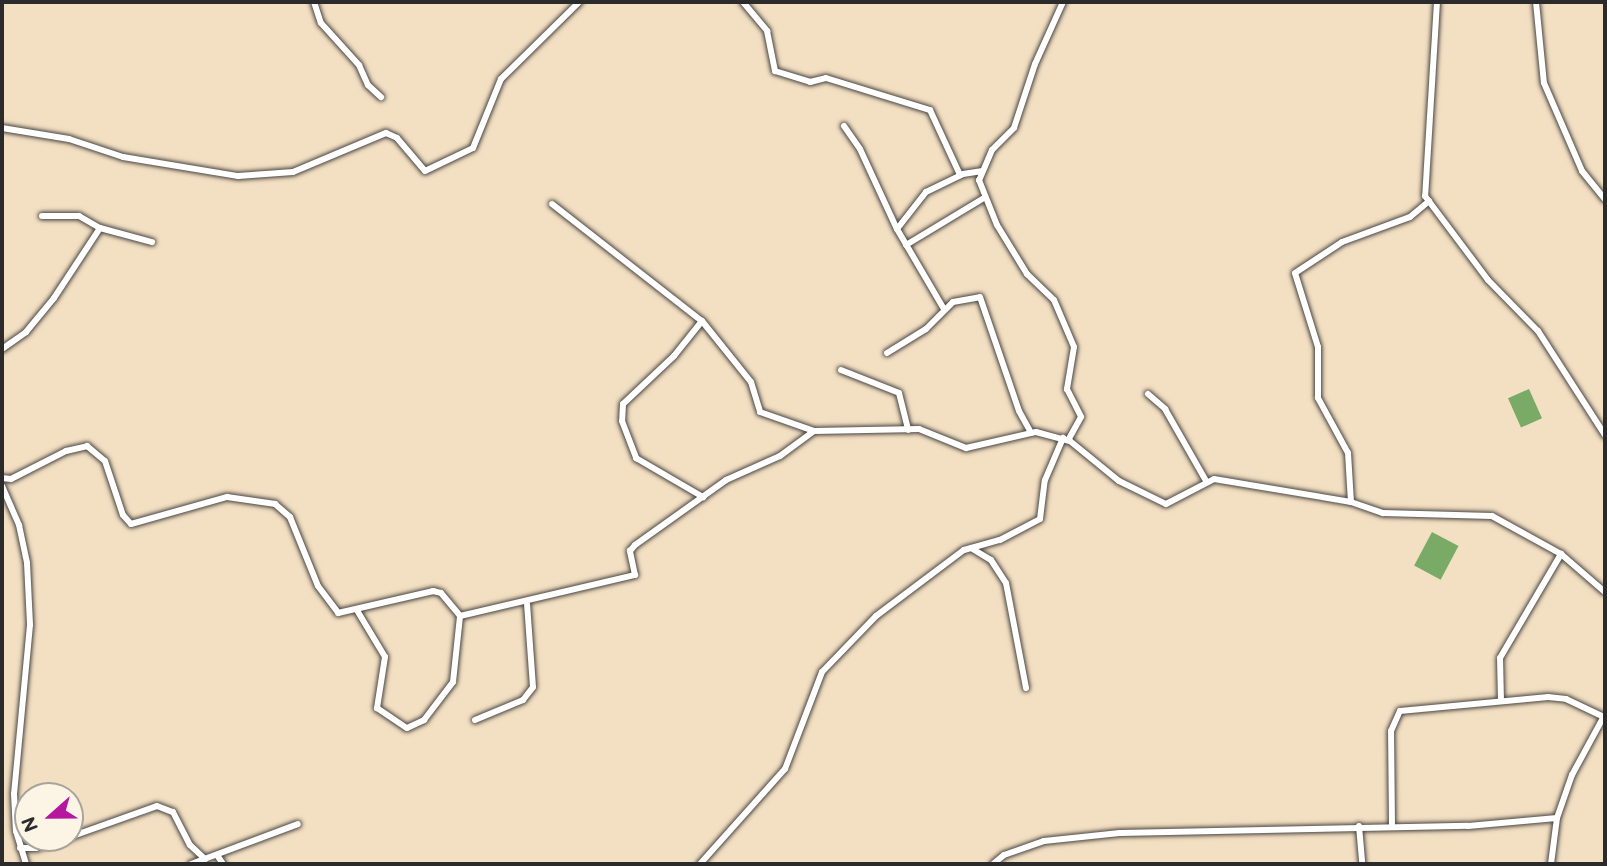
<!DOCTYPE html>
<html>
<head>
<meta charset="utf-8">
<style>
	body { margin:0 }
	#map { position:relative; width:1607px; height:866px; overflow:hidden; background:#f3dfc2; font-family:"Balsamiq Sans",sans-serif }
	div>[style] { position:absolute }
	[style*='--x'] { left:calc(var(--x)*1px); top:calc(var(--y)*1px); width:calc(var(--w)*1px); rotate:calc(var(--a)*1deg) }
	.forest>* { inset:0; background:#79ab66; transform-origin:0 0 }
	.roads { filter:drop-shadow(0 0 2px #494642) drop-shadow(0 0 2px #494642) }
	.minor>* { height:6px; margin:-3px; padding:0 3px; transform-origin:3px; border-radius:3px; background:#fff }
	span { translate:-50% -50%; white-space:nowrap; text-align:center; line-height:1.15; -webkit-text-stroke:7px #fcf5e5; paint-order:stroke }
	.frame { position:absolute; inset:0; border:4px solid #2b2b2b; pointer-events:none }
	.north { position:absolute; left:14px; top:782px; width:70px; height:70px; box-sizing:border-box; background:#fcf5e5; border:2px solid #a8a49b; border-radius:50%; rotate:249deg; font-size:19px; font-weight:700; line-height:28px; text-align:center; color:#2b2b2b }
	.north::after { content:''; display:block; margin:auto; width:24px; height:32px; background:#b5179e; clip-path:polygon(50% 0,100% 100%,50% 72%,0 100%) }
</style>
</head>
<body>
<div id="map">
	<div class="forest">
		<i style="left:1529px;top:389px;width:32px;height:23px;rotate:66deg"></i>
		<i style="left:1432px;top:532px;width:30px;height:38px;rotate:28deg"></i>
	</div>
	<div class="roads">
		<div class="minor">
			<i style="--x:314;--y:2;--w:22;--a:72"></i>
			<i style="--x:321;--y:23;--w:57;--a:47.9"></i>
			<i style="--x:359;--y:65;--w:22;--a:66"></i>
			<i style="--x:368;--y:85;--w:18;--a:43"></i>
			<i style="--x:743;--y:2;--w:38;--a:50"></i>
			<i style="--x:767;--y:31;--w:41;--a:78.7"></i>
			<i style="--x:775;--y:71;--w:37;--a:17"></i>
			<i style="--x:810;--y:82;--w:16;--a:-14"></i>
			<i style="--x:826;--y:78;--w:109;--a:17.1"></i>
			<i style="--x:930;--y:110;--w:72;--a:65.2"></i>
			<i style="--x:1063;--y:2;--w:68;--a:114.3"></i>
			<i style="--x:1035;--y:64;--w:67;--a:108.2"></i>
			<i style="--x:1014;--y:128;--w:31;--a:135"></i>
			<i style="--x:992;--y:150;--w:33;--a:113"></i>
			<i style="--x:979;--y:180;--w:48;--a:68.2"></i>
			<i style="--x:997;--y:225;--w:57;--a:58.5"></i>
			<i style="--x:1027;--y:274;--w:37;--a:44"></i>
			<i style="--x:1054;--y:300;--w:51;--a:66.9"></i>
			<i style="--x:1074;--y:347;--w:43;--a:99.5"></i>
			<i style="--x:1067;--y:389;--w:31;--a:63"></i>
			<i style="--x:1081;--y:417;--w:26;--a:119"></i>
			<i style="--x:1437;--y:2;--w:194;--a:93.5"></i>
			<i style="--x:1425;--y:196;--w:105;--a:53.1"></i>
			<i style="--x:1488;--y:280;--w:71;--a:45.6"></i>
			<i style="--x:1538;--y:331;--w:124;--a:57.2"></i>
			<i style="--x:1536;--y:2;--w:81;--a:84.4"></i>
			<i style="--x:1544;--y:83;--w:96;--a:66.6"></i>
			<i style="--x:1582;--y:171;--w:36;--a:51"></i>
			<i style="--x:844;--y:126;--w:28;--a:55"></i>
			<i style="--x:860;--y:149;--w:88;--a:65.2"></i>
			<i style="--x:897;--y:229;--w:93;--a:59.6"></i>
			<i style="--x:2;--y:128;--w:68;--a:9.3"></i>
			<i style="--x:69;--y:139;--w:57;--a:18.4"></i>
			<i style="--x:123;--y:157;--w:117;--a:9.4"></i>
			<i style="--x:238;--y:176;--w:55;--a:-4.2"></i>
			<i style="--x:293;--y:172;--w:101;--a:-22.8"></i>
			<i style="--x:386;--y:133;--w:12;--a:24"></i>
			<i style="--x:397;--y:138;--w:43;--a:49.7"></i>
			<i style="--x:425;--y:171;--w:53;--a:-25.6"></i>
			<i style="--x:473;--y:148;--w:74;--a:-67.9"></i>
			<i style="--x:501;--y:79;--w:110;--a:-44.6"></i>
			<i style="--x:552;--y:204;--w:190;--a:38"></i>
			<i style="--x:702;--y:321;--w:78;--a:51.2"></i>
			<i style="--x:751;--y:382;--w:31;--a:73"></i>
			<i style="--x:760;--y:412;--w:57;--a:19.4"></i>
			<i style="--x:42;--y:216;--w:37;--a:0"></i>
			<i style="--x:79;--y:216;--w:24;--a:30"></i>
			<i style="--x:100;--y:228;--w:54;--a:15.1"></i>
			<i style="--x:897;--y:229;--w:47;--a:-51.9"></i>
			<i style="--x:926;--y:192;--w:41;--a:-25.9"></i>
			<i style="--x:963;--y:174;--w:18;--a:-9"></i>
			<i style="--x:906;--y:245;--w:91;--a:-31.1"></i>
			<i style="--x:702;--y:321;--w:45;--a:128.7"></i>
			<i style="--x:674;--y:356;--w:70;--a:136.7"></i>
			<i style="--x:623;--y:404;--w:17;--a:93"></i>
			<i style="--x:622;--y:421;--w:40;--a:69"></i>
			<i style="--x:636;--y:458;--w:78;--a:30.2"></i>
			<i style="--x:2;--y:349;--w:29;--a:-35"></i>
			<i style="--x:26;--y:332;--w:44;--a:-50.5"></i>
			<i style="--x:54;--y:298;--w:84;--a:-56.7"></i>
			<i style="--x:887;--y:353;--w:46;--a:-31.6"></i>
			<i style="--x:926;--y:329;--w:38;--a:-45"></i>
			<i style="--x:953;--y:302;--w:27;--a:-10"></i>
			<i style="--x:980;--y:297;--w:120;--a:71.1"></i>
			<i style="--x:1019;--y:411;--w:25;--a:61"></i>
			<i style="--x:841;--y:370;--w:62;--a:21.6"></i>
			<i style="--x:899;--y:393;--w:38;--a:76"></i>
			<i style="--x:1148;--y:394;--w:23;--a:41"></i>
			<i style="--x:1165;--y:409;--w:83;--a:60.3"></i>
			<i style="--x:2;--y:478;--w:9;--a:6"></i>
			<i style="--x:11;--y:479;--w:62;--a:-27"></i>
			<i style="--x:66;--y:451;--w:22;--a:-13"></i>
			<i style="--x:87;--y:446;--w:23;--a:40"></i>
			<i style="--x:105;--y:461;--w:57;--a:71.6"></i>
			<i style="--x:123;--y:515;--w:12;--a:48"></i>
			<i style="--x:131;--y:524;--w:100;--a:-15.7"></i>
			<i style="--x:227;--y:497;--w:49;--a:8.3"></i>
			<i style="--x:275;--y:504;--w:20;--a:41"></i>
			<i style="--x:290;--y:517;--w:74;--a:67.9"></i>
			<i style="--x:318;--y:586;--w:34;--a:53"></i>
			<i style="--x:338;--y:613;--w:98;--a:-13"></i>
			<i style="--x:433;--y:591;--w:8;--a:14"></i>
			<i style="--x:441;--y:593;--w:30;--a:50"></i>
			<i style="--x:460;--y:616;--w:180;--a:-13.2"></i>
			<i style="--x:635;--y:575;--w:25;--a:-102"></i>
			<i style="--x:630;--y:551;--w:8;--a:-50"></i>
			<i style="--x:635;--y:545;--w:112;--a:-35.5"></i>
			<i style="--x:726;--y:480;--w:59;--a:-24"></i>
			<i style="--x:780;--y:456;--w:42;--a:-36.3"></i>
			<i style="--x:814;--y:431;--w:105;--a:-1.1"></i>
			<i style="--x:919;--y:429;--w:51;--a:22"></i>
			<i style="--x:966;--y:448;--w:72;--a:-12.9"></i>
			<i style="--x:1036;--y:432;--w:35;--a:15"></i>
			<i style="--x:1070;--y:441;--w:63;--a:39.2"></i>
			<i style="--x:1119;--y:481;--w:52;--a:26.1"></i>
			<i style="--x:1166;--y:504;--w:54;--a:-27.5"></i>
			<i style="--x:1214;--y:479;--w:139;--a:9.5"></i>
			<i style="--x:1351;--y:502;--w:34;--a:19"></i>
			<i style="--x:1383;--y:513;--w:109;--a:1.6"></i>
			<i style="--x:1492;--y:516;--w:79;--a:28.8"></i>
			<i style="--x:1561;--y:554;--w:58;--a:40.8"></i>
			<i style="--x:2;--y:486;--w:43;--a:66.4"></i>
			<i style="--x:19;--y:525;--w:39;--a:78"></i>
			<i style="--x:27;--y:563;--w:62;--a:87.2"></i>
			<i style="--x:30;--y:625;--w:170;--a:95.4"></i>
			<i style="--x:14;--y:794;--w:37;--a:87"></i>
			<i style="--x:16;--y:831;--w:34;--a:73"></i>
			<i style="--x:1351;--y:502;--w:49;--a:-93.5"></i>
			<i style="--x:1348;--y:453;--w:63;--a:-118.6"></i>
			<i style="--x:1318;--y:398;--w:51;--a:-90"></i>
			<i style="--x:1318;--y:347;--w:77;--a:-107.3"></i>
			<i style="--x:1295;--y:273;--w:56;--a:-33.4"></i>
			<i style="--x:1342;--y:242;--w:72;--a:-20.2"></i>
			<i style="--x:1410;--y:217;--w:25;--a:-40"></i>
			<i style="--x:971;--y:548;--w:23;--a:31"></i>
			<i style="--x:991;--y:560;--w:27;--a:57"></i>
			<i style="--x:1006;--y:583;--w:107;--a:79.2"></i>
			<i style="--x:358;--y:612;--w:52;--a:59"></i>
			<i style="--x:385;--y:657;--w:52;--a:98.9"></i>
			<i style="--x:377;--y:708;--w:36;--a:34"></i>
			<i style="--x:407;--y:728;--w:19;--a:-25"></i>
			<i style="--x:424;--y:720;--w:48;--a:-52.7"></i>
			<i style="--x:453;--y:682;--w:66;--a:-83.9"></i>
			<i style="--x:1501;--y:701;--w:43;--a:-91.3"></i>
			<i style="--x:1500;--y:658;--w:121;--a:-59.6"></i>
			<i style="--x:475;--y:720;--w:52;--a:-22.6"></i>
			<i style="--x:523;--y:700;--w:16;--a:-52"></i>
			<i style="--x:533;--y:687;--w:83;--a:-94.1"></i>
			<i style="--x:1392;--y:824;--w:93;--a:-90.6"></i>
			<i style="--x:1391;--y:731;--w:22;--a:-66"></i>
			<i style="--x:1400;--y:711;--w:149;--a:-5.4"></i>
			<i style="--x:1548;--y:697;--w:18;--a:6"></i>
			<i style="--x:1566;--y:699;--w:42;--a:25.3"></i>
			<i style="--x:1359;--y:826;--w:38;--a:85"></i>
			<i style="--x:70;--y:837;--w:92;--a:-19.6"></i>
			<i style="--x:157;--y:806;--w:17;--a:21"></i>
			<i style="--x:173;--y:812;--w:37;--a:63"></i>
			<i style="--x:190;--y:845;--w:21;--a:43"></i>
			<i style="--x:20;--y:848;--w:16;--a:0"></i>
			<i style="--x:36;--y:848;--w:34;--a:-17"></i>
			<i style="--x:217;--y:855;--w:11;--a:56"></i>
			<i style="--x:191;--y:864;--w:114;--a:-20.5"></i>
			<i style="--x:700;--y:864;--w:127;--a:-48.2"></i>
			<i style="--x:785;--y:769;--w:104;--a:-69.1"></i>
			<i style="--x:822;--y:672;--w:78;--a:-46"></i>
			<i style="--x:876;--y:616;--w:110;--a:-36.9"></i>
			<i style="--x:964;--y:550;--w:37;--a:-16"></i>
			<i style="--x:1000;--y:540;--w:45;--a:-27.7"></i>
			<i style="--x:1040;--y:519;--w:39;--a:-83"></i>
			<i style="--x:1045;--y:480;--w:46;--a:-66.8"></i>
			<i style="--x:993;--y:864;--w:14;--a:-39"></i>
			<i style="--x:1004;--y:855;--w:42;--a:-19.3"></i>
			<i style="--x:1044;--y:841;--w:76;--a:-6"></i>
			<i style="--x:1120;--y:833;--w:348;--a:-1.2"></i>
			<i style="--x:1468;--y:826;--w:89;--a:-5.1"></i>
			<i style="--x:1551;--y:864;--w:46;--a:-82.6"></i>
			<i style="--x:1557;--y:818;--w:46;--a:-70.8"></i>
			<i style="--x:1572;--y:775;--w:67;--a:-61.5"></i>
		</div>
	</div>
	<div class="frame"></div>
	<div class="north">N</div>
</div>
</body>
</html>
